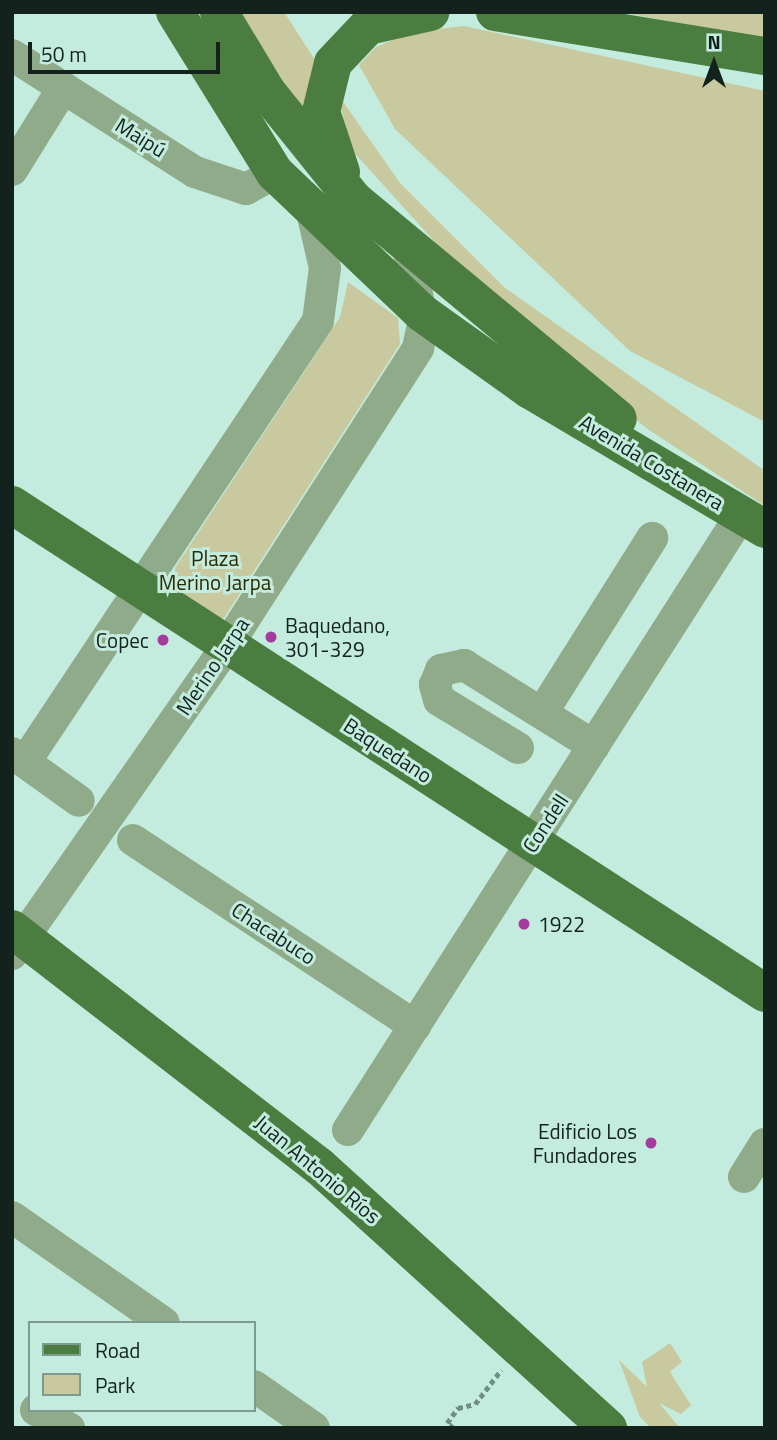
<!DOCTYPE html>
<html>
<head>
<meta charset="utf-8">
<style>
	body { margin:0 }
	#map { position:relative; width:777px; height:1440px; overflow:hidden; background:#c3ecde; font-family:"Titillium Web",sans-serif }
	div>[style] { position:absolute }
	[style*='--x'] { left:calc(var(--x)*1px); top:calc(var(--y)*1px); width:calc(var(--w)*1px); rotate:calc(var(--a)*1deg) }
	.green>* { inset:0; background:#c8c99f }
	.path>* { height:4.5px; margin-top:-2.25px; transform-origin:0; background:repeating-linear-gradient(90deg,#718e84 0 5px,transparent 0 8.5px) }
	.minor>* { height:32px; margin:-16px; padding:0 16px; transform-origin:16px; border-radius:16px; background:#90ab8a }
	.major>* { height:38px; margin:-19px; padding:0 19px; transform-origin:19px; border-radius:19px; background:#4b7d40 }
	.dots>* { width:19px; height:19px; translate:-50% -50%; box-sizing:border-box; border:4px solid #c3ecde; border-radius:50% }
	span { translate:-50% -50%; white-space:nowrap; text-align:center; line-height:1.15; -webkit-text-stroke:6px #c3ecde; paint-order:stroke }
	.street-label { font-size:21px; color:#13221d }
	.park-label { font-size:21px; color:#2c2b04 }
	.poi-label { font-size:21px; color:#13221d }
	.left { translate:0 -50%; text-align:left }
	.right { translate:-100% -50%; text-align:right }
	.frame { position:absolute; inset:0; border:14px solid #13221d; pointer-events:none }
	.legend { position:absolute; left:28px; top:1321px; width:228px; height:91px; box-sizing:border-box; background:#c3ecde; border:2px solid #7d9b91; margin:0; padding:9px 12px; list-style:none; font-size:21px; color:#13221d }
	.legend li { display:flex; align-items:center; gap:14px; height:35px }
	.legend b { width:35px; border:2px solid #7d9b91 }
	.north { position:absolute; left:679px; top:28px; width:70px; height:70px; -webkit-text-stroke:5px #c3ecde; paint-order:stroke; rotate:0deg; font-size:19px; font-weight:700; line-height:28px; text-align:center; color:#13221d }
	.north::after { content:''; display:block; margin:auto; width:24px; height:32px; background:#13221d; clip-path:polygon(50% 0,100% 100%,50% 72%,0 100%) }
	.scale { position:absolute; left:28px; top:42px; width:192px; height:32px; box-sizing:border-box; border:4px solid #13221d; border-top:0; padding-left:9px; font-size:21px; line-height:24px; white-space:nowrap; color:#13221d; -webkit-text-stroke:5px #c3ecde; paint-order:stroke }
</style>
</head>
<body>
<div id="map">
	<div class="green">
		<i style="clip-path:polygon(241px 12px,284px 12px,317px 63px,314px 135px)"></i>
		<i style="clip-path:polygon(620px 12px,765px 12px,765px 39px)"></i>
		<i style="clip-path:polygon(464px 26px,765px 91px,765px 422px,630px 351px,395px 129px,359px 65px,376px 47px,411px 32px)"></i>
		<i style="clip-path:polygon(339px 96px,400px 183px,505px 288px,765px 471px,765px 506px,649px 430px,490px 303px,349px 147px)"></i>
		<i style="clip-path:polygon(348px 282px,398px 318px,400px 344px,224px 618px,212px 618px,175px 593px,175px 568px,340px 317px)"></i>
		<i style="clip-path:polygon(670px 1343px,682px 1362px,670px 1372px,691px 1405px,681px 1414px,659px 1403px,680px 1428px,651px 1428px,640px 1417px,619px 1360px,647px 1387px,642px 1362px)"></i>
	</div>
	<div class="path">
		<i style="--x:453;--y:1428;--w:8;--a:-140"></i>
		<i style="--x:447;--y:1423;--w:19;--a:-54"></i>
		<i style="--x:458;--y:1408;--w:17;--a:-13"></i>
		<i style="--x:475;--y:1404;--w:43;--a:-52.6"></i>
	</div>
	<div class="minor">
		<i style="--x:12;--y:55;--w:217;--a:32.6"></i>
		<i style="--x:195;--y:172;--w:54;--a:18.4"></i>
		<i style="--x:246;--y:189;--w:33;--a:-29"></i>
		<i style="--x:12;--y:170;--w:97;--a:-58.1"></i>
		<i style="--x:542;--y:713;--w:207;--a:-57.8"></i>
		<i style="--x:518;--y:748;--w:92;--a:-148.7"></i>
		<i style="--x:439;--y:700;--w:16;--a:-105"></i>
		<i style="--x:435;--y:685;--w:16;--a:-68"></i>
		<i style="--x:441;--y:670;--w:24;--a:-12"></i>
		<i style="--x:464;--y:665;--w:153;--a:31.9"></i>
		<i style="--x:12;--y:753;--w:82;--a:35.6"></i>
		<i style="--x:25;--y:762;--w:529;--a:-56.4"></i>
		<i style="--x:318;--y:321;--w:53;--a:-82.5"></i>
		<i style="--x:325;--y:268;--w:53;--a:-103"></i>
		<i style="--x:133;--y:840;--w:338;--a:33.4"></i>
		<i style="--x:12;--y:954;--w:376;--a:-55.1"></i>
		<i style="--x:227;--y:646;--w:354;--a:-57.3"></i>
		<i style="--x:418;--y:348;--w:24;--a:-78"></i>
		<i style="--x:423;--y:325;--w:74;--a:-100.9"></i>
		<i style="--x:348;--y:1130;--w:730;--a:-57.42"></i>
		<i style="--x:744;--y:1177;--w:39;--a:-58"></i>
		<i style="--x:12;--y:1217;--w:185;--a:34.9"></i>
		<i style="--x:254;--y:1386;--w:73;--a:35"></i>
		<i style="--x:36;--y:1410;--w:38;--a:29"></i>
	</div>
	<div class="major">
		<i style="--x:175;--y:12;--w:190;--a:58.2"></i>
		<i style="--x:275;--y:173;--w:203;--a:43.6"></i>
		<i style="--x:422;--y:313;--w:133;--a:35.5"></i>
		<i style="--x:530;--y:390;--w:273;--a:30.6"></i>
		<i style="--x:219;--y:12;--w:93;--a:59"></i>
		<i style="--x:267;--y:92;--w:137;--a:51.2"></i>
		<i style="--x:353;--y:199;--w:344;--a:39.7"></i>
		<i style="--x:495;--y:12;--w:274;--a:9.3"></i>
		<i style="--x:341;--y:172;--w:63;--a:-108.4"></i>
		<i style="--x:321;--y:112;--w:50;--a:-76.2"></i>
		<i style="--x:333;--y:63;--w:51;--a:-46.6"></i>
		<i style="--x:368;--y:26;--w:64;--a:-12.7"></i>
		<i style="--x:12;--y:505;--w:897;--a:32.95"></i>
		<i style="--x:12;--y:929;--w:389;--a:37.7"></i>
		<i style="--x:320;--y:1167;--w:389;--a:42.2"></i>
	</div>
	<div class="dots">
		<i style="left:271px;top:637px;background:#a53b9d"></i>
		<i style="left:163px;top:640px;background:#a53b9d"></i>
		<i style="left:524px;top:924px;background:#a53b9d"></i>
		<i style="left:651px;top:1143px;background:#a53b9d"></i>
	</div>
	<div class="street-label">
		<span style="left:141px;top:137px;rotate:32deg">Maipú</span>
		<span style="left:652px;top:462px;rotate:31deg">Avenida Costanera</span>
		<span style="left:212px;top:666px;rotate:-56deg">Merino Jarpa</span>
		<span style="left:388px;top:750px;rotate:33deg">Baquedano</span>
		<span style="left:545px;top:823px;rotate:-57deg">Condell</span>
		<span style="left:274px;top:933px;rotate:33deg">Chacabuco</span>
		<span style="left:318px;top:1169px;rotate:40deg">Juan Antonio Ríos</span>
	</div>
	<div class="park-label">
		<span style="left:215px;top:570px">Plaza<br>Merino Jarpa</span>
	</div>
	<div class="poi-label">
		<span class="left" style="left:285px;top:637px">Baquedano,<br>301-329</span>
		<span class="right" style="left:149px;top:640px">Copec</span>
		<span class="left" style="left:538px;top:924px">1922</span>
		<span class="right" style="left:637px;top:1143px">Edificio Los<br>Fundadores</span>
	</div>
	<div class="frame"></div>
	<ul class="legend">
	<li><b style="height:9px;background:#4b7d40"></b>Road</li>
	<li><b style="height:19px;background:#c8c99f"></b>Park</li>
	</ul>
	<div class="north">N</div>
	<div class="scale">50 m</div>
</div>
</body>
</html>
